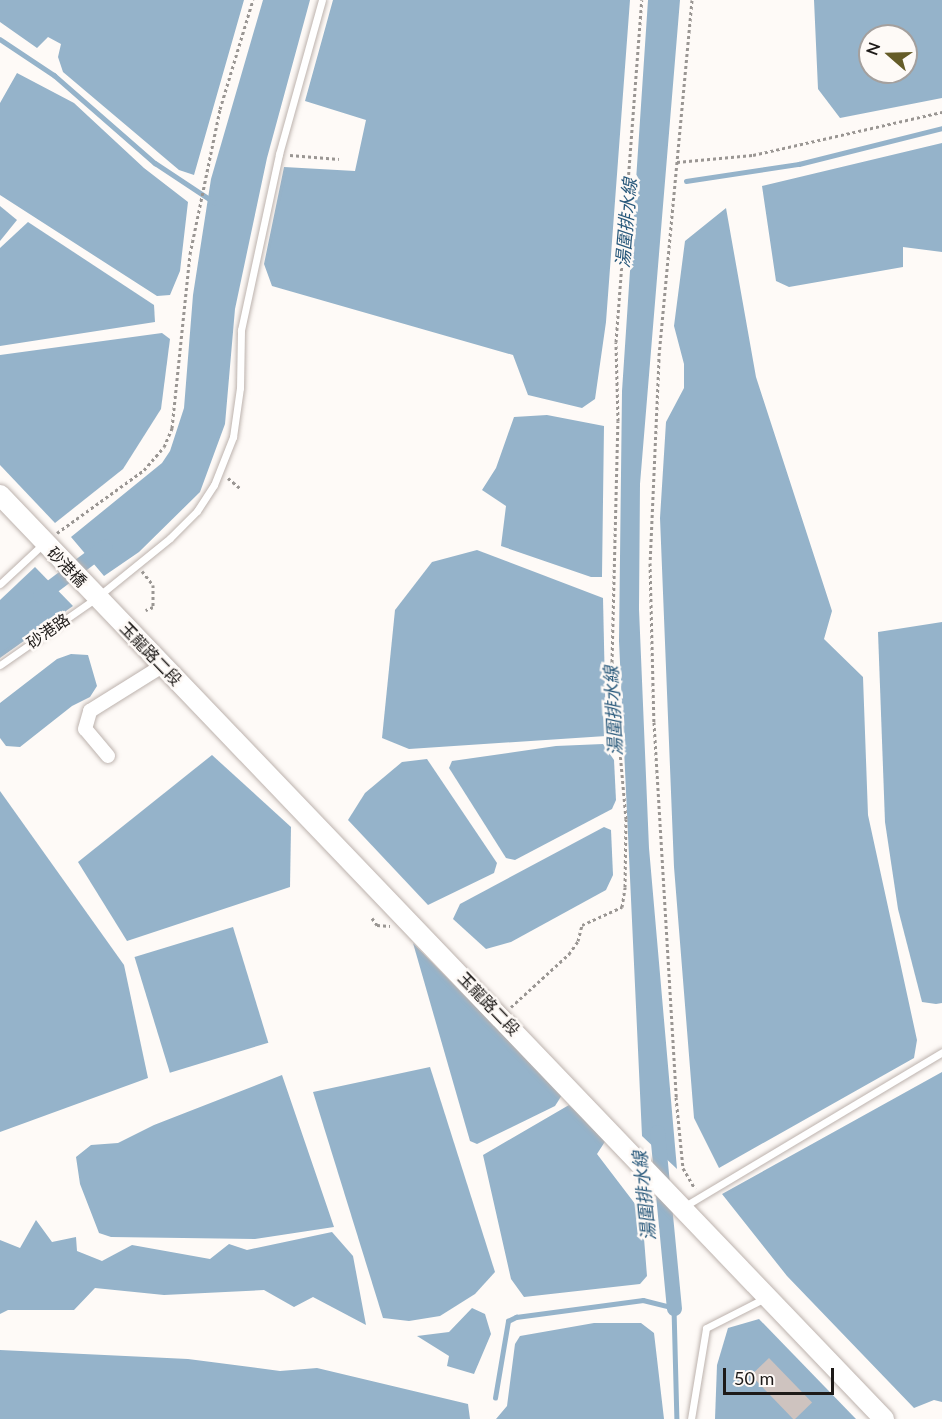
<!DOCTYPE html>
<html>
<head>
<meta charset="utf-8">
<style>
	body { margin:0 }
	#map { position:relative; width:942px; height:1419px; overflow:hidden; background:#fefaf7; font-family:Lato,"Noto Sans TC",sans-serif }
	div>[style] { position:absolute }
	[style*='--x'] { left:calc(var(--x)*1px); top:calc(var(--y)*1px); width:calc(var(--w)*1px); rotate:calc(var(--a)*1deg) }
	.water>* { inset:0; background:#95b3ca; transform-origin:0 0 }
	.stream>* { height:4.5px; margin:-2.25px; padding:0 2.25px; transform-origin:2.25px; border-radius:2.25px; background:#95b3ca }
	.canal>* { height:15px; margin:-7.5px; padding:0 7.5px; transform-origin:7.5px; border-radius:7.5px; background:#95b3ca }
	.building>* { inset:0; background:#cec3bf; transform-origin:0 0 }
	.path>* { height:3px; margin-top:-1.5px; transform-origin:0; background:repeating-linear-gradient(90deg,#9a9693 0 3px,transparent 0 6px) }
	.roads { filter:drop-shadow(0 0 2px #bcb2ad) drop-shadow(0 0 2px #bcb2ad) }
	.service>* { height:7px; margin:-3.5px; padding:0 3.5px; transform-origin:3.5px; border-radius:3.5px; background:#fff }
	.minor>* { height:14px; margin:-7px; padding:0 7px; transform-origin:7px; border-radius:7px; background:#fff }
	.secondary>* { height:20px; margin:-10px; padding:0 10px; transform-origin:10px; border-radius:10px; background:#fff }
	span { translate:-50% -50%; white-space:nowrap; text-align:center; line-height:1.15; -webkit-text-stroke:5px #fefaf7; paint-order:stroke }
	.street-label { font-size:16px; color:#1d1a18 }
	.water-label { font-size:18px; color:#29597b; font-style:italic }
	.north { position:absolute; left:858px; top:24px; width:60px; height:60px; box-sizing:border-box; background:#fefaf7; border:2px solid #a4a09e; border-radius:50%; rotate:290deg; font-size:16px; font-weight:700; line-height:24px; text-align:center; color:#1d1a18 }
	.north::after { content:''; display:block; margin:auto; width:21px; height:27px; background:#655c28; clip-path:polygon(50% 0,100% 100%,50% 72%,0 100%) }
	.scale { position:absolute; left:723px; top:1368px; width:111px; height:27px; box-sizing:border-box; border:3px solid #1d1a18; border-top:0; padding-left:8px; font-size:18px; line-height:21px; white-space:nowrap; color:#1d1a18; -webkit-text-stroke:4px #fefaf7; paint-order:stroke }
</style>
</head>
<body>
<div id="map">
	<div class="water">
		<i style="clip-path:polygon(0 0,244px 0,194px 175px,179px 170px,63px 72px,58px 57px,61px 44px,48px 37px,37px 48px,0 22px)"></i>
		<i style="clip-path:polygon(263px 0,310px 0,267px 158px,235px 309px,225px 424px,200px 492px,139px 552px,104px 576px,71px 537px,162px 463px,170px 451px,184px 408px,193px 295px,211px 179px)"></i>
		<i style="clip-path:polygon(333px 0,630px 0,606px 322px,595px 399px,582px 408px,528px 395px,513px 355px,272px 286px,264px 264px,284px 167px,355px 171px,366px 120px,305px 101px)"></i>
		<i style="clip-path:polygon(648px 0,680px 0,640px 484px,639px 609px,649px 848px,677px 1169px,642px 1136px,619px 641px,622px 391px)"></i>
		<i style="clip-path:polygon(evenodd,814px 0,942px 0,942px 98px,840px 118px,818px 89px,814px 0,870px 36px,906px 36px,906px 72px,870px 72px,870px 36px)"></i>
		<i style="clip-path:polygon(17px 73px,74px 103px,144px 168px,188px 202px,180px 271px,170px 295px,157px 296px,0 195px,0 103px)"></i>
		<i style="clip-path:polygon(942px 143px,942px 252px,903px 247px,903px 267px,789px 287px,776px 281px,762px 186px)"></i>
		<i style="clip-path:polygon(0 206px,17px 220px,0 241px)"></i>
		<i style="clip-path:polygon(726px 208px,756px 377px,832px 611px,824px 639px,863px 677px,868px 815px,917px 1040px,914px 1058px,719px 1168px,694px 1118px,674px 867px,660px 518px,666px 422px,684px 388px,684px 364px,674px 326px,685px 241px)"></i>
		<i style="clip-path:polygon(28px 222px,154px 305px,155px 322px,0 346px,0 248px)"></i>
		<i style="clip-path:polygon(162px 333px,170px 339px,161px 409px,123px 469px,55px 523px,0 465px,0 355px)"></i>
		<i style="clip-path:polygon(547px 415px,604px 426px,602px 577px,591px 577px,501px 546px,506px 506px,482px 490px,496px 468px,514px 417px)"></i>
		<i style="clip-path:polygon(477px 550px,603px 598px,606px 736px,409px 749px,382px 738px,395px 610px,432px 562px)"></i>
		<i style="clip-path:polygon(35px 567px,73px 606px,0 658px,0 600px)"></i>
		<i style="clip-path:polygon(942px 622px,942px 1003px,936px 1004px,922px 1002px,898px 909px,885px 822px,878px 632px)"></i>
		<i style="clip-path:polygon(71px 654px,88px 655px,97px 686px,90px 697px,72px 706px,20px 747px,6px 746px,0 738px,0 703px,57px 659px)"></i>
		<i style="clip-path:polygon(603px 744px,614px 760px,616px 800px,612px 809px,515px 860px,506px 858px,449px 768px,452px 761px,556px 746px)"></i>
		<i style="clip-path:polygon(212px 755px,291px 827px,290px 887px,127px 941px,78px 862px)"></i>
		<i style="clip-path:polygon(427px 759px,497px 863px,494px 873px,428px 905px,348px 820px,365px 793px,402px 762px)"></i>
		<i style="clip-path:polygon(0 791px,124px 965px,148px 1078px,0 1132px)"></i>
		<i style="clip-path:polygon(604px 827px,611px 830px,613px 875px,606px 890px,511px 942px,486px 949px,453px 919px,460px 904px)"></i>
		<i style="left:233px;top:927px;width:121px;height:103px;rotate:73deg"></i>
		<i style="clip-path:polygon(413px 943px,562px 1095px,555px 1106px,477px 1144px,470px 1141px)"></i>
		<i style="clip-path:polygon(430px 1067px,495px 1272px,475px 1294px,440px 1316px,409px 1321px,383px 1318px,313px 1092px)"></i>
		<i style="clip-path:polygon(942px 1072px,942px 1402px,934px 1400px,914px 1408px,787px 1276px,722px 1194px)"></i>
		<i style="clip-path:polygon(282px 1075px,334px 1227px,255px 1239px,111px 1237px,99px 1233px,80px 1184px,76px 1157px,91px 1145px,118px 1143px,154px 1125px)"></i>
		<i style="clip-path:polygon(569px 1105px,606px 1140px,597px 1154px,642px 1213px,647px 1276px,640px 1284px,524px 1297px,511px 1279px,483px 1155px)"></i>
		<i style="clip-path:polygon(36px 1220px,52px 1242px,76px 1237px,77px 1251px,102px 1261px,132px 1245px,210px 1259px,229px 1244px,247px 1250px,332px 1232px,353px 1256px,366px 1325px,313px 1297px,294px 1307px,264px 1290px,164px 1295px,95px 1288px,74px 1310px,8px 1310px,0 1314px,0 1240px,20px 1248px)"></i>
		<i style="clip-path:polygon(472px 1308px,485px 1314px,491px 1334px,474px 1374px,447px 1366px,449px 1356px,417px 1336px,449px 1332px)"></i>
		<i style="clip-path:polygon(759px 1319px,856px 1419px,715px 1419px,717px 1365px,728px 1328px)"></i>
		<i style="clip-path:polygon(594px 1323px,641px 1323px,654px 1333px,664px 1419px,496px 1419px,507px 1406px,515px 1344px,520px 1336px)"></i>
		<i style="clip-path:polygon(0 1350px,188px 1359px,280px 1371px,317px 1368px,468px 1404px,470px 1419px,0 1419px)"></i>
	</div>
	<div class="stream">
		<i style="--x:0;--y:39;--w:65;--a:33.7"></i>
		<i style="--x:54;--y:75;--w:134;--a:41.1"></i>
		<i style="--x:155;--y:163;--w:71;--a:33.5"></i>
		<i style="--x:686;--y:181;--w:114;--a:-8.6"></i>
		<i style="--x:799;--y:164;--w:147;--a:-14.1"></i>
		<i style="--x:495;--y:1398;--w:78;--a:-80.4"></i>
		<i style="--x:508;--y:1321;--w:9;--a:-27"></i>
		<i style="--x:516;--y:1317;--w:128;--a:-7.6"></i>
		<i style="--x:643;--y:1300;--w:32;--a:14"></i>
		<i style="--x:674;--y:1308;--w:111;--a:88.5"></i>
	</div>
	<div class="canal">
		<i style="--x:40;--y:595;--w:81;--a:-37"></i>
		<i style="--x:657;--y:1132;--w:177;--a:84.5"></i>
	</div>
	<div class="building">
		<i style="left:769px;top:1358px;width:62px;height:25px;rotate:46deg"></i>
	</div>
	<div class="path">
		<i style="--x:692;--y:0;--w:361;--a:95.3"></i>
		<i style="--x:659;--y:359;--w:204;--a:92.5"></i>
		<i style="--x:650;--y:563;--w:159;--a:88.6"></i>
		<i style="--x:654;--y:722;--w:376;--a:86.6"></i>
		<i style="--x:676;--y:1097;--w:71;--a:84.4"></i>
		<i style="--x:683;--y:1168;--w:24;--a:60"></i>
		<i style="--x:290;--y:155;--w:49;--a:4.7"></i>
		<i style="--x:677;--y:162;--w:76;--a:-5.3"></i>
		<i style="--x:753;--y:155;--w:194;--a:-12.8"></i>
		<i style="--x:228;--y:478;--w:16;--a:40"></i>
		<i style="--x:57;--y:533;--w:107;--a:-35.9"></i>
		<i style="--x:144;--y:470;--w:30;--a:-49"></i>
		<i style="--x:164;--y:447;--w:21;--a:-67"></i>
		<i style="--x:172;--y:428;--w:175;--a:-84.1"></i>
		<i style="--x:190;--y:254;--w:148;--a:-78.3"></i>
		<i style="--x:220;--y:109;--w:114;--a:-73.2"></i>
		<i style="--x:142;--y:571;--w:18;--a:52"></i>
		<i style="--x:153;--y:585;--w:22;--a:90"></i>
		<i style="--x:153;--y:607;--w:8;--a:157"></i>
		<i style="--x:372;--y:918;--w:9;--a:54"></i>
		<i style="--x:377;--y:925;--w:13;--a:4"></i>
		<i style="--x:511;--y:1007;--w:79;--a:-42.4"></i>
		<i style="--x:569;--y:954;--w:16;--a:-55"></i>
		<i style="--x:578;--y:941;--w:16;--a:-76"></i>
		<i style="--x:582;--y:925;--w:44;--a:-24.2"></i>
		<i style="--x:622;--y:907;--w:20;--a:-81"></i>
		<i style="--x:625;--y:887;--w:68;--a:-89.2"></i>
		<i style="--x:626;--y:819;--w:158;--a:-95.1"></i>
		<i style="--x:612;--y:662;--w:241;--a:-88.6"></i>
		<i style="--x:618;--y:421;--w:79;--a:-91.5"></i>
		<i style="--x:616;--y:342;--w:343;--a:-85.7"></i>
	</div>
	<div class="roads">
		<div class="service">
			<i style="--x:0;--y:584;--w:60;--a:-43"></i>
			<i style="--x:0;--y:665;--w:117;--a:-34.9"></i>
			<i style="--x:96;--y:598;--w:95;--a:-39"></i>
			<i style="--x:170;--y:538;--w:38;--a:-45"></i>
			<i style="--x:197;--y:511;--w:31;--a:-57"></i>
			<i style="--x:214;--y:485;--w:52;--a:-68.4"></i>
			<i style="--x:233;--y:437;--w:49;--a:-81.9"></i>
			<i style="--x:240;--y:388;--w:58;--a:-89"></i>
			<i style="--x:241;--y:330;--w:180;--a:-77.8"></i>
			<i style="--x:279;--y:154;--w:160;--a:-74.4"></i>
			<i style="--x:685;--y:1206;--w:300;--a:-30.9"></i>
			<i style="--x:691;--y:1419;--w:92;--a:-80.6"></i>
			<i style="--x:706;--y:1328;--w:66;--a:-27"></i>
		</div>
		<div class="minor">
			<i style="--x:108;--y:756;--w:35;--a:-130"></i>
			<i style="--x:85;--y:729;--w:19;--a:-74"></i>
			<i style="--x:90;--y:711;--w:85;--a:-32"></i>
		</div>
		<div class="secondary">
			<i style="--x:0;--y:495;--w:1279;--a:46.27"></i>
		</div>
	</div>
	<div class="street-label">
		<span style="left:67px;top:567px;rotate:46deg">砂港橋</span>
		<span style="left:48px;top:631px;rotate:-35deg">砂港路</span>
		<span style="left:151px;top:654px;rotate:46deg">玉龍路二段</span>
		<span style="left:489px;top:1004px;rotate:46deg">玉龍路二段</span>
	</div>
	<div class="water-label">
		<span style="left:626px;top:223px;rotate:-85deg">湯圍排水線</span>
		<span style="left:613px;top:711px;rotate:-93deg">湯圍排水線</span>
		<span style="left:644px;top:1196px;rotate:-96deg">湯圍排水線</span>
	</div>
	<div class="north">N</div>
	<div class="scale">50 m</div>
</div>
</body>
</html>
